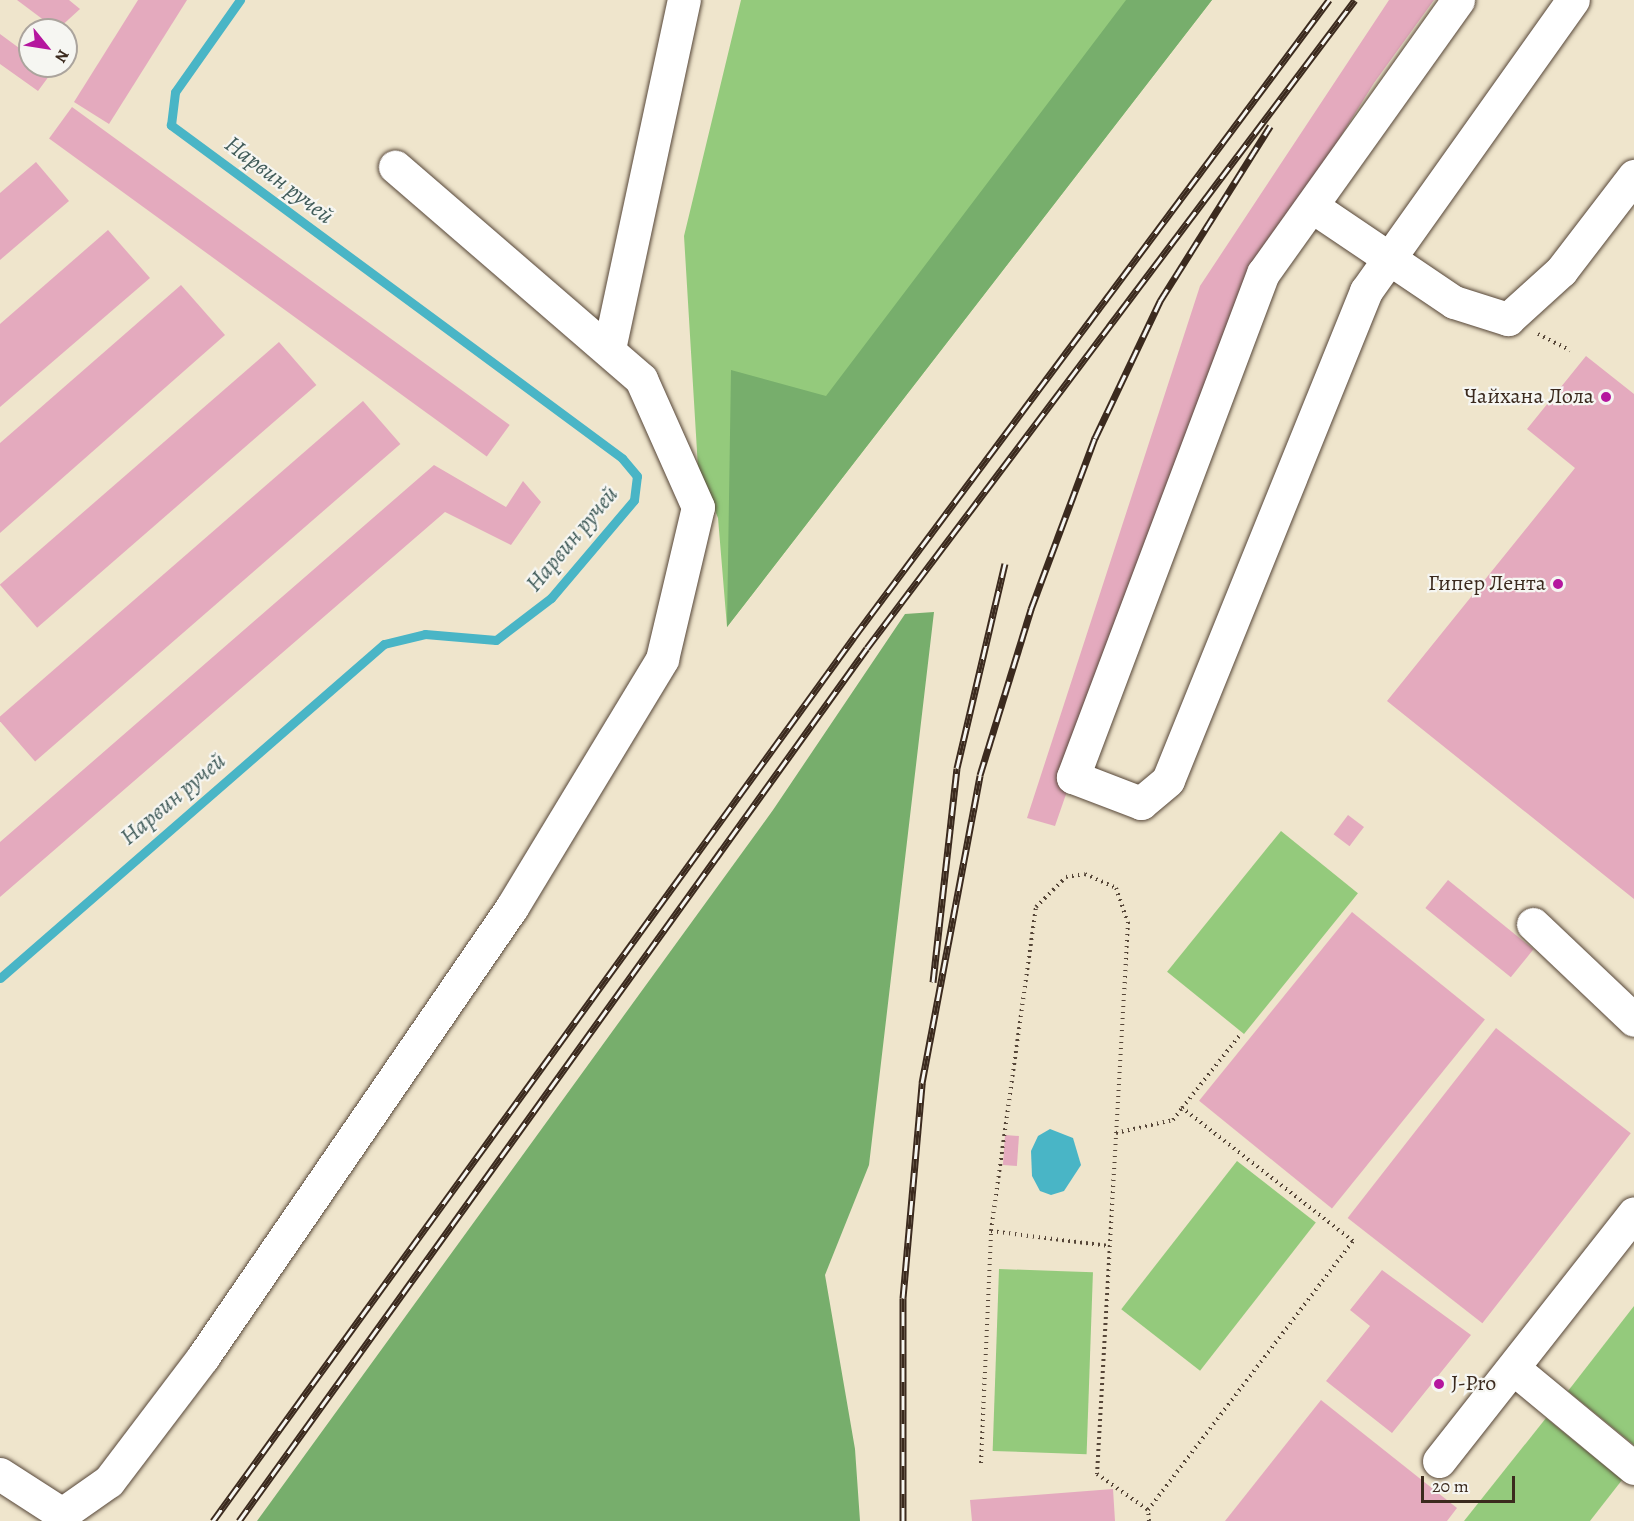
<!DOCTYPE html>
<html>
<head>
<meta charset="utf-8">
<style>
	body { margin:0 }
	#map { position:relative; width:1634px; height:1521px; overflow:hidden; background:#efe5cc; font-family:Alegreya,serif }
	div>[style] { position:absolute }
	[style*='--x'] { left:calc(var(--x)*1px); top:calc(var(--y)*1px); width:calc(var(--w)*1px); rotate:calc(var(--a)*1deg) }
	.green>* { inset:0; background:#94ca7c; transform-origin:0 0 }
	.forest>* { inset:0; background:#77ae6c }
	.water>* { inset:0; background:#49b5c6 }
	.stream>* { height:9px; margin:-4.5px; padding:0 4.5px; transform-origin:4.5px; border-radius:4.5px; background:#49b5c6 }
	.building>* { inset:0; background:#e4aabe; transform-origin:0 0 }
	.path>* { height:4px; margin-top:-2px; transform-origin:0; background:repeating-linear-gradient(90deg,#564638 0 1.5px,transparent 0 6px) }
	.roads { filter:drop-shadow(0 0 2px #564638) drop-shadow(0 0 2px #564638) }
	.minor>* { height:33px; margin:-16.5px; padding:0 16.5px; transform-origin:16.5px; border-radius:16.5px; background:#fff }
	.rail>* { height:7px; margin-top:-3.5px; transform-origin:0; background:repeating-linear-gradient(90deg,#f6f6f2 0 14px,#3b2a1e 0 28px); box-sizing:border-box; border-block:2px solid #3b2a1e }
	.dots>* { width:16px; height:16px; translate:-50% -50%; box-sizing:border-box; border:3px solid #f6f6f2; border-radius:50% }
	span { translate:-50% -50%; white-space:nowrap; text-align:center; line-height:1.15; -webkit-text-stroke:4.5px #f6f6f2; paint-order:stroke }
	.poi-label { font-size:22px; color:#3b2a1e }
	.right { translate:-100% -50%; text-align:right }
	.left { translate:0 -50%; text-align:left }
	.water-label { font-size:24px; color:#405b59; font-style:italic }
	.north { position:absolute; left:18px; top:18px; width:60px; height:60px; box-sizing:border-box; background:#f6f6f2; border:2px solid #aba49d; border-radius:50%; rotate:120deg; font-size:16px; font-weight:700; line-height:24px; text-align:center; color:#3b2a1e }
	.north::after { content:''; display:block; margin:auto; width:21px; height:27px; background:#b5179e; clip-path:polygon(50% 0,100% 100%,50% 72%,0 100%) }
	.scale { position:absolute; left:1421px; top:1476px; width:94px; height:27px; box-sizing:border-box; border:3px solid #3b2a1e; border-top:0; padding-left:8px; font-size:18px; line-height:21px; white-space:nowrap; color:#3b2a1e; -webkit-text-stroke:4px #f6f6f2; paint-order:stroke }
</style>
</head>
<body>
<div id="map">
	<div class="green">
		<i style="clip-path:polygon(741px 0,1212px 0,727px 627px,718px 518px,698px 468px,684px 236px)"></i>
		<i style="left:1281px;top:831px;width:99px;height:181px;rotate:39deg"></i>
		<i style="left:1237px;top:1161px;width:100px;height:188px;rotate:38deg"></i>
		<i style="left:999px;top:1269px;width:94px;height:182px;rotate:2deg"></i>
		<i style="clip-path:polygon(1634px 1306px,1634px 1445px,1568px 1391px)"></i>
		<i style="clip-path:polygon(1546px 1418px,1622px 1480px,1590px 1521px,1464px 1521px)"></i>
	</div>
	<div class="forest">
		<i style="clip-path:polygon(1126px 0,1212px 0,727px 627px,731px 370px,826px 396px)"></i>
		<i style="clip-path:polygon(934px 612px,869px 1165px,825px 1275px,855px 1449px,860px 1521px,257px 1521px,773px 810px,905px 614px)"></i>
	</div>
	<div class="water">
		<i style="clip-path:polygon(1050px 1129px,1073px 1138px,1081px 1165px,1064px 1191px,1051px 1195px,1040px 1191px,1032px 1176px,1031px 1151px,1038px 1136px)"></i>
	</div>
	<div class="stream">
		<i style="--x:0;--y:978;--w:509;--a:-41.02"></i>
		<i style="--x:384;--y:644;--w:42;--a:-13.7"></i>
		<i style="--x:425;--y:634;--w:71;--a:4.8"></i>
		<i style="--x:496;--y:640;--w:69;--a:-37.4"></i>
		<i style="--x:551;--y:598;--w:128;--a:-49.7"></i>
		<i style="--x:634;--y:500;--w:24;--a:-83"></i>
		<i style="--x:637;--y:476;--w:23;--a:-130"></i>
		<i style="--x:622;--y:458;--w:561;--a:-143.56"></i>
		<i style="--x:171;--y:125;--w:33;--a:-83"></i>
		<i style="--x:175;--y:92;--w:113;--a:-54.8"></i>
	</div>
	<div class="building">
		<i style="clip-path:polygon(17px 0,69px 0,80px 9px,57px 30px)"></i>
		<i style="clip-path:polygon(138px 0,187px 0,109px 124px,74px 102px)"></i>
		<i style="clip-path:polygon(1389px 0,1434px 0,1374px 83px,1236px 304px,1055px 826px,1027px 818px,1200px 286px)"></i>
		<i style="clip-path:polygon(0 34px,30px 56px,30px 66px,52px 72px,38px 91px,0 64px)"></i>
		<i style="left:72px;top:107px;width:541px;height:39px;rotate:36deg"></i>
		<i style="clip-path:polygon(36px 162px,69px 201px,0 260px,0 193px)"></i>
		<i style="clip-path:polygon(108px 230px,150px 278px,0 407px,0 324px)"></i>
		<i style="clip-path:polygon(181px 285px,225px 335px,0 533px,0 443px)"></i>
		<i style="left:279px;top:342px;width:57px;height:370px;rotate:49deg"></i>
		<i style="clip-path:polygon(1586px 356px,1634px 394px,1634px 899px,1387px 701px,1575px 468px,1527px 429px)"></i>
		<i style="left:363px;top:401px;width:57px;height:484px;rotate:49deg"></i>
		<i style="clip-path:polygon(434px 465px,506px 507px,523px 481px,541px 502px,511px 545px,445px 512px,0 897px,0 842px)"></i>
		<i style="left:1348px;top:815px;width:20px;height:24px;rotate:37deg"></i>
		<i style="left:1448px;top:880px;width:110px;height:36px;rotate:39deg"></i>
		<i style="left:1352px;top:912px;width:171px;height:243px;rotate:39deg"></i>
		<i style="left:1496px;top:1028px;width:171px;height:241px;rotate:38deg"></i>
		<i style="left:1005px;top:1135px;width:14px;height:30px;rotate:4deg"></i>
		<i style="clip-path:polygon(1382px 1270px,1471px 1335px,1392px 1433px,1326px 1381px,1370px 1326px,1350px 1310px)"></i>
		<i style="clip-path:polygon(1321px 1400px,1457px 1508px,1447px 1521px,1225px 1521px)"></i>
		<i style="clip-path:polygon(1113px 1489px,1115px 1521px,972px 1521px,970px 1500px)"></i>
	</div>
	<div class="path">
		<i style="--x:1538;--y:334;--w:36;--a:27"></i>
		<i style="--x:1116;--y:1133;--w:58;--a:-12.8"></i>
		<i style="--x:1173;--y:1120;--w:15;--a:-53"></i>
		<i style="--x:991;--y:1231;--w:119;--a:7.2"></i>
		<i style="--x:981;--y:1463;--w:232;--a:-87.5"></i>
		<i style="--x:991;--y:1231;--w:327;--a:-82.1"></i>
		<i style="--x:1036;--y:907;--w:42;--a:-45"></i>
		<i style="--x:1066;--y:877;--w:19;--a:-9"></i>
		<i style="--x:1085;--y:874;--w:34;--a:24"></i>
		<i style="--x:1116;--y:888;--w:36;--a:71"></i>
		<i style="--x:1128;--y:922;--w:553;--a:93.21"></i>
		<i style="--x:1097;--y:1474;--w:62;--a:35.2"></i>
		<i style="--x:1149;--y:1521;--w:11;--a:-95"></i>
		<i style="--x:1148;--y:1510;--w:338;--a:-52.7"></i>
		<i style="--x:1353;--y:1241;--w:217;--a:-142.1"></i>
		<i style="--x:1182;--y:1108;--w:92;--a:-51.6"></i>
	</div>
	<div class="roads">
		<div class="minor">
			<i style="--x:1458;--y:0;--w:335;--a:125.5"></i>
			<i style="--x:1263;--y:273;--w:539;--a:110.66"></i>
			<i style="--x:1073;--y:777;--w:73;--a:20.9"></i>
			<i style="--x:1141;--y:803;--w:35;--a:-40"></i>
			<i style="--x:1168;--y:780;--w:528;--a:-67.96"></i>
			<i style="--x:1366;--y:291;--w:357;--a:-54.6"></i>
			<i style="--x:1313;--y:207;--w:170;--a:34"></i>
			<i style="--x:1454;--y:302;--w:57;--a:17.5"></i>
			<i style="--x:1508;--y:319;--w:72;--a:-42.2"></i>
			<i style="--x:1561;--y:271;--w:120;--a:-52.5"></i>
			<i style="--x:609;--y:349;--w:357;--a:-77.9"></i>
			<i style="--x:1533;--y:924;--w:139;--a:43.5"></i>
			<i style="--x:1513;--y:1368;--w:157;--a:39.6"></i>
			<i style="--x:1439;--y:1461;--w:315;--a:-51.8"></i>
			<i style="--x:0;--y:1474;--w:74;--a:32.8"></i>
			<i style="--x:62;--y:1514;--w:57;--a:-35.1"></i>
			<i style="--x:109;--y:1481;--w:156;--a:-52.8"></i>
			<i style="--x:203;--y:1357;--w:546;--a:-55.52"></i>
			<i style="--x:512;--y:907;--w:290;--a:-58.8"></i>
			<i style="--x:662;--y:659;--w:156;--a:-76.7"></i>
			<i style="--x:698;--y:507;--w:140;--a:-114"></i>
			<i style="--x:641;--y:379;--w:325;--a:-139.2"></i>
		</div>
	</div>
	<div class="rail">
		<i style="--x:933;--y:982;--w:215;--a:-83.6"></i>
		<i style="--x:957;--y:768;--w:210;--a:-76.8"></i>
		<i style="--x:213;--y:1521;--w:1092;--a:-54.05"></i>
		<i style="--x:854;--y:637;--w:795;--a:-53.29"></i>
		<i style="--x:239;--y:1521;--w:1075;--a:-54.27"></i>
		<i style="--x:867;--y:648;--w:811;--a:-53.02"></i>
		<i style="--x:903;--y:1521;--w:223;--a:-90"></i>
		<i style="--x:903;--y:1298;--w:216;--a:-84.9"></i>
		<i style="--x:922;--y:1083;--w:313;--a:-79.3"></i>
		<i style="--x:980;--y:775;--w:174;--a:-72.9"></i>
		<i style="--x:1031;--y:609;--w:183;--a:-69.5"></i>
		<i style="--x:1095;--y:438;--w:152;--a:-64.6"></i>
		<i style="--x:1160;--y:301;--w:207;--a:-57.8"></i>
	</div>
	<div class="dots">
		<i style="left:1606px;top:397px;background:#b5179e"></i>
		<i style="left:1558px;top:584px;background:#b5179e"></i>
		<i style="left:1439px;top:1384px;background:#b5179e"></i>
	</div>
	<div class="poi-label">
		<span class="right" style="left:1594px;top:397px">Чайхана Лола</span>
		<span class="right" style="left:1546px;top:584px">Гипер Лента</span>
		<span class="left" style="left:1451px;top:1384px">J-Pro</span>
	</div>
	<div class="water-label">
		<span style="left:279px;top:180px;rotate:37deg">Нарвин ручей</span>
		<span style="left:572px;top:539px;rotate:-50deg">Нарвин ручей</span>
		<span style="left:173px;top:799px;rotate:-40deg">Нарвин ручей</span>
	</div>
	<div class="north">N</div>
	<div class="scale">20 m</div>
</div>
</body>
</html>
